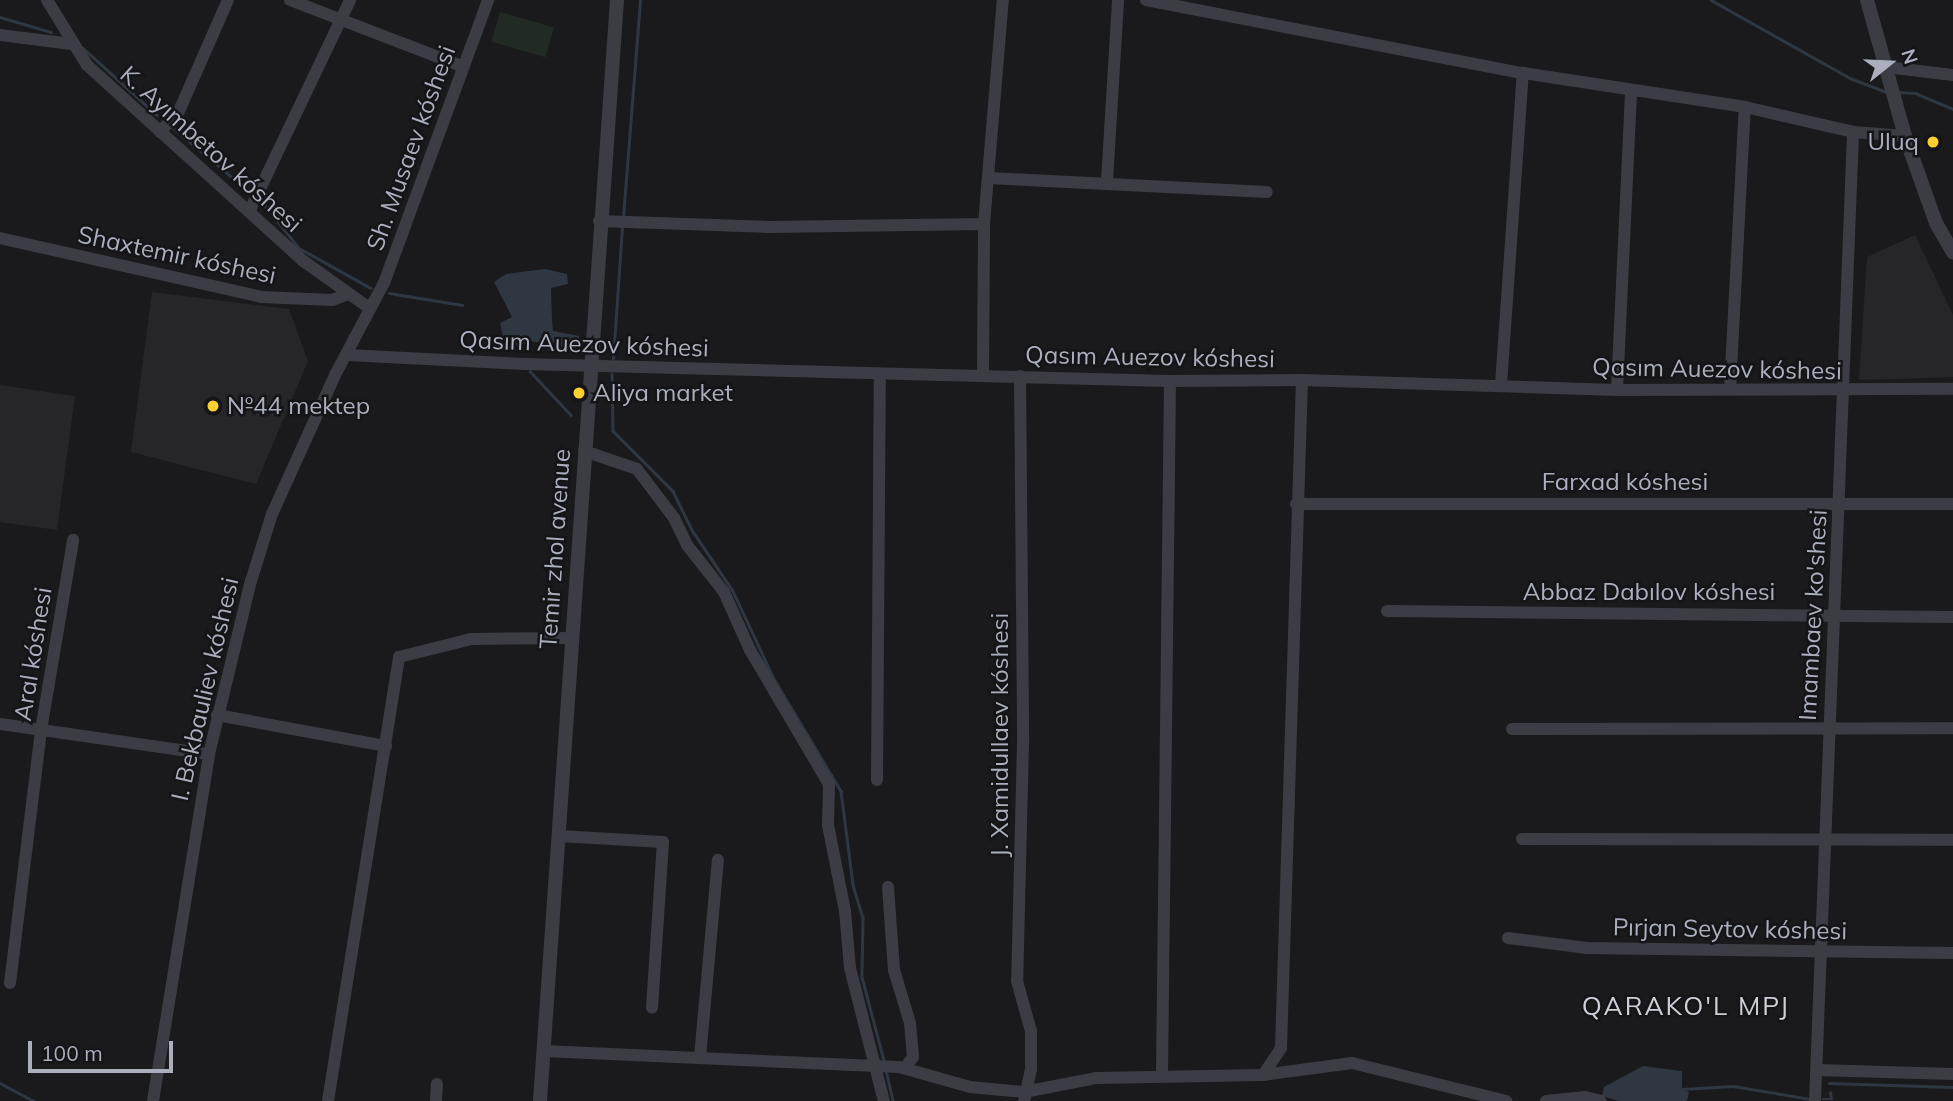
<!DOCTYPE html>
<html>
<head>
<meta charset="utf-8">
<style>
	body { margin:0 }
	#map { position:relative; width:1953px; height:1101px; overflow:hidden; background:#1a1a1c; font-family:Mulish,sans-serif }
	div>[style] { position:absolute }
	[style*='--x'] { left:calc(var(--x)*1px); top:calc(var(--y)*1px); width:calc(var(--w)*1px); rotate:calc(var(--a)*1deg) }
	.built>* { inset:0; background:#26262a }
	.green>* { inset:0; background:#212b23; transform-origin:0 0 }
	.water>* { inset:0; background:#2e3742 }
	.stream>* { height:2.5px; margin:-1.25px; padding:0 1.25px; transform-origin:1.25px; border-radius:1.25px; background:#2e3742 }
	.minor>* { height:12px; margin:-6px; padding:0 6px; transform-origin:6px; border-radius:6px; background:#3c3d44 }
	.tertiary>* { height:14px; margin:-7px; padding:0 7px; transform-origin:7px; border-radius:7px; background:#3c3d44 }
	.dots>* { width:19px; height:19px; translate:-50% -50%; box-sizing:border-box; border:4px solid #151518; border-radius:50% }
	span { translate:-50% -50%; white-space:nowrap; text-align:center; line-height:1.15; -webkit-text-stroke:5px #151518; paint-order:stroke }
	.poi-label { font-size:24px; color:#abafbd }
	.right { translate:-100% -50%; text-align:right }
	.left { translate:0 -50%; text-align:left }
	.street-label { font-size:24px; color:#abafbd }
	.neighbourhood-label { font-size:26px; color:#cdcfd8; letter-spacing:2px }
	.north { position:absolute; left:1855px; top:28px; width:70px; height:70px; -webkit-text-stroke:5px #151518; paint-order:stroke; rotate:72deg; font-size:19px; font-weight:700; line-height:28px; text-align:center; color:#abafbd }
	.north::after { content:''; display:block; margin:auto; width:24px; height:32px; background:#abafbd; clip-path:polygon(50% 0,100% 100%,50% 72%,0 100%) }
	.scale { position:absolute; left:28px; top:1041px; width:145px; height:32px; box-sizing:border-box; border:4px solid #abafbd; border-top:0; padding-left:9px; font-size:21px; line-height:24px; white-space:nowrap; color:#abafbd; -webkit-text-stroke:5px #151518; paint-order:stroke }
</style>
</head>
<body>
<div id="map">
	<div class="built">
		<i style="clip-path:polygon(1915px 235px,1953px 315px,1953px 377px,1859px 380px,1867px 257px)"></i>
		<i style="clip-path:polygon(152px 292px,289px 309px,308px 361px,256px 484px,131px 452px)"></i>
		<i style="clip-path:polygon(0 385px,75px 396px,57px 530px,0 522px)"></i>
	</div>
	<div class="green">
		<i style="left:500px;top:12px;width:56px;height:31px;rotate:16deg"></i>
	</div>
	<div class="water">
		<i style="clip-path:polygon(545px 269px,567px 274px,568px 284px,551px 288px,552px 319px,553px 331px,579px 336px,579px 345px,570px 351px,551px 351px,532px 341px,516px 346px,503px 337px,500px 323px,512px 317px,494px 282px,506px 274px)"></i>
		<i style="clip-path:polygon(1643px 1066px,1682px 1071px,1682px 1089px,1689px 1092px,1687px 1101px,1619px 1101px,1602px 1096px,1604px 1087px)"></i>
	</div>
	<div class="stream">
		<i style="--x:1711;--y:0;--w:159;--a:29.3"></i>
		<i style="--x:1850;--y:78;--w:40;--a:21"></i>
		<i style="--x:0;--y:17;--w:53;--a:16.4"></i>
		<i style="--x:83;--y:48;--w:100;--a:42.2"></i>
		<i style="--x:1897;--y:92;--w:18;--a:3"></i>
		<i style="--x:1915;--y:93;--w:41;--a:22.8"></i>
		<i style="--x:172;--y:127;--w:102;--a:39.8"></i>
		<i style="--x:263;--y:203;--w:58;--a:51.3"></i>
		<i style="--x:299;--y:248;--w:82;--a:29.1"></i>
		<i style="--x:623;--y:217;--w:218;--a:-85.5"></i>
		<i style="--x:389;--y:293;--w:74;--a:9.3"></i>
		<i style="--x:613;--y:359;--w:132;--a:-86.1"></i>
		<i style="--x:530;--y:371;--w:60;--a:47"></i>
		<i style="--x:612;--y:374;--w:57;--a:89"></i>
		<i style="--x:613;--y:431;--w:85;--a:45"></i>
		<i style="--x:673;--y:491;--w:43;--a:64"></i>
		<i style="--x:692;--y:530;--w:73;--a:56.1"></i>
		<i style="--x:733;--y:591;--w:97;--a:65"></i>
		<i style="--x:774;--y:679;--w:131;--a:59.1"></i>
		<i style="--x:841;--y:791;--w:95;--a:82.7"></i>
		<i style="--x:853;--y:885;--w:34;--a:73"></i>
		<i style="--x:863;--y:917;--w:60;--a:91"></i>
		<i style="--x:862;--y:977;--w:90;--a:75.2"></i>
		<i style="--x:886;--y:1070;--w:32;--a:77"></i>
		<i style="--x:0;--y:1083;--w:38;--a:28"></i>
		<i style="--x:1829;--y:1083;--w:124;--a:1.8"></i>
		<i style="--x:1682;--y:1089;--w:51;--a:-3.4"></i>
		<i style="--x:1733;--y:1086;--w:79;--a:9.5"></i>
		<i style="--x:1823;--y:1099;--w:8;--a:0"></i>
		<i style="--x:1831;--y:1099;--w:6;--a:-99"></i>
	</div>
	<div class="minor">
		<i style="--x:47;--y:0;--w:76;--a:58.4"></i>
		<i style="--x:87;--y:65;--w:290;--a:42.2"></i>
		<i style="--x:302;--y:260;--w:82;--a:35.6"></i>
		<i style="--x:290;--y:0;--w:186;--a:21.1"></i>
		<i style="--x:1146;--y:0;--w:384;--a:11"></i>
		<i style="--x:1523;--y:73;--w:225;--a:8.7"></i>
		<i style="--x:1745;--y:107;--w:111;--a:13"></i>
		<i style="--x:1853;--y:132;--w:52;--a:4.4"></i>
		<i style="--x:0;--y:35;--w:72;--a:7.2"></i>
		<i style="--x:1886;--y:67;--w:67;--a:6.8"></i>
		<i style="--x:160;--y:132;--w:28;--a:-48"></i>
		<i style="--x:179;--y:111;--w:121;--a:-66.2"></i>
		<i style="--x:989;--y:178;--w:278;--a:2.9"></i>
		<i style="--x:1107;--y:181;--w:181;--a:-86.5"></i>
		<i style="--x:250;--y:210;--w:233;--a:-64.5"></i>
		<i style="--x:599;--y:221;--w:169;--a:2"></i>
		<i style="--x:768;--y:227;--w:216;--a:-0.8"></i>
		<i style="--x:0;--y:238;--w:268;--a:12.7"></i>
		<i style="--x:261;--y:297;--w:71;--a:2.4"></i>
		<i style="--x:332;--y:300;--w:15;--a:-20"></i>
		<i style="--x:347;--y:355;--w:178;--a:2.9"></i>
		<i style="--x:525;--y:364;--w:645;--a:1.51"></i>
		<i style="--x:1170;--y:381;--w:132;--a:-0.4"></i>
		<i style="--x:1302;--y:380;--w:315;--a:1.8"></i>
		<i style="--x:1617;--y:390;--w:336;--a:-0.2"></i>
		<i style="--x:983;--y:375;--w:151;--a:-89.6"></i>
		<i style="--x:984;--y:224;--w:225;--a:-85.2"></i>
		<i style="--x:1020;--y:376;--w:367;--a:89.5"></i>
		<i style="--x:1023;--y:743;--w:238;--a:91.4"></i>
		<i style="--x:1017;--y:981;--w:52;--a:74.4"></i>
		<i style="--x:1031;--y:1031;--w:38;--a:90"></i>
		<i style="--x:1031;--y:1069;--w:33;--a:102"></i>
		<i style="--x:1501;--y:385;--w:313;--a:-86"></i>
		<i style="--x:1730;--y:389;--w:282;--a:-87"></i>
		<i style="--x:1617;--y:390;--w:300;--a:-87.3"></i>
		<i style="--x:584;--y:451;--w:56;--a:18.8"></i>
		<i style="--x:637;--y:469;--w:61;--a:52.9"></i>
		<i style="--x:674;--y:518;--w:30;--a:64"></i>
		<i style="--x:687;--y:545;--w:60;--a:51.8"></i>
		<i style="--x:724;--y:592;--w:64;--a:65.9"></i>
		<i style="--x:750;--y:650;--w:156;--a:59.5"></i>
		<i style="--x:829;--y:784;--w:41;--a:91.4"></i>
		<i style="--x:828;--y:825;--w:88;--a:78.8"></i>
		<i style="--x:845;--y:911;--w:57;--a:85"></i>
		<i style="--x:850;--y:968;--w:137;--a:75.7"></i>
		<i style="--x:1296;--y:504;--w:657;--a:0"></i>
		<i style="--x:1387;--y:611;--w:566;--a:0.61"></i>
		<i style="--x:217;--y:715;--w:172;--a:10.4"></i>
		<i style="--x:0;--y:724;--w:211;--a:8.2"></i>
		<i style="--x:1512;--y:729;--w:441;--a:-0.1"></i>
		<i style="--x:877;--y:780;--w:406;--a:-89.6"></i>
		<i style="--x:559;--y:836;--w:104;--a:3.3"></i>
		<i style="--x:663;--y:842;--w:166;--a:93.8"></i>
		<i style="--x:1522;--y:839;--w:431;--a:0.1"></i>
		<i style="--x:888;--y:887;--w:83;--a:85.9"></i>
		<i style="--x:894;--y:970;--w:55;--a:73.2"></i>
		<i style="--x:910;--y:1023;--w:34;--a:85"></i>
		<i style="--x:913;--y:1057;--w:14;--a:126"></i>
		<i style="--x:1508;--y:938;--w:80;--a:7.2"></i>
		<i style="--x:1587;--y:948;--w:366;--a:0.8"></i>
		<i style="--x:10;--y:983;--w:255;--a:-83"></i>
		<i style="--x:41;--y:730;--w:193;--a:-80.4"></i>
		<i style="--x:544;--y:1051;--w:355;--a:2.6"></i>
		<i style="--x:899;--y:1067;--w:74;--a:15.7"></i>
		<i style="--x:970;--y:1087;--w:54;--a:5.3"></i>
		<i style="--x:1024;--y:1092;--w:73;--a:-11"></i>
		<i style="--x:1096;--y:1078;--w:167;--a:-1"></i>
		<i style="--x:1263;--y:1075;--w:90;--a:-7.7"></i>
		<i style="--x:1352;--y:1063;--w:159;--a:13.9"></i>
		<i style="--x:700;--y:1057;--w:198;--a:-84.8"></i>
		<i style="--x:1817;--y:1070;--w:136;--a:1.7"></i>
		<i style="--x:1162;--y:1075;--w:694;--a:-89.34"></i>
		<i style="--x:1263;--y:1075;--w:32;--a:-56"></i>
		<i style="--x:1281;--y:1048;--w:668;--a:-88.2"></i>
		<i style="--x:153;--y:1101;--w:351;--a:-80.8"></i>
		<i style="--x:209;--y:754;--w:178;--a:-76.4"></i>
		<i style="--x:251;--y:581;--w:70;--a:-72.6"></i>
		<i style="--x:272;--y:514;--w:153;--a:-65.6"></i>
		<i style="--x:335;--y:375;--w:104;--a:-62"></i>
		<i style="--x:384;--y:283;--w:302;--a:-69.8"></i>
		<i style="--x:328;--y:1101;--w:450;--a:-80.9"></i>
		<i style="--x:399;--y:657;--w:74;--a:-14"></i>
		<i style="--x:471;--y:639;--w:101;--a:-0.6"></i>
		<i style="--x:436;--y:1101;--w:17;--a:-87"></i>
		<i style="--x:1546;--y:1101;--w:39;--a:-6"></i>
		<i style="--x:1585;--y:1097;--w:16;--a:14"></i>
		<i style="--x:1815;--y:1101;--w:970;--a:-87.75"></i>
	</div>
	<div class="tertiary">
		<i style="--x:1867;--y:0;--w:141;--a:74.4"></i>
		<i style="--x:1905;--y:136;--w:92;--a:70.4"></i>
		<i style="--x:1936;--y:223;--w:34;--a:60"></i>
		<i style="--x:540;--y:1101;--w:1104;--a:-86"></i>
	</div>
	<div class="dots">
		<i style="left:1933px;top:142px;background:#ffce2f"></i>
		<i style="left:579px;top:393px;background:#ffce2f"></i>
		<i style="left:213px;top:406px;background:#ffce2f"></i>
	</div>
	<div class="poi-label">
		<span class="right" style="left:1919px;top:142px">Uluq</span>
		<span class="left" style="left:593px;top:393px">Aliya market</span>
		<span class="left" style="left:227px;top:406px">№44 mektep</span>
	</div>
	<div class="street-label">
		<span style="left:411px;top:148px;rotate:-70deg">Sh. Musaev kóshesi</span>
		<span style="left:211px;top:149px;rotate:42deg">K. Ayımbetov kóshesi</span>
		<span style="left:177px;top:255px;rotate:12deg">Shaxtemir kóshesi</span>
		<span style="left:584px;top:344px;rotate:2deg">Qasım Auezov kóshesi</span>
		<span style="left:1150px;top:357px;rotate:1deg">Qasım Auezov kóshesi</span>
		<span style="left:1717px;top:369px;rotate:1deg">Qasım Auezov kóshesi</span>
		<span style="left:1625px;top:482px">Farxad kóshesi</span>
		<span style="left:555px;top:549px;rotate:-86deg">Temir zhol avenue</span>
		<span style="left:1649px;top:592px">Abbaz Dabılov kóshesi</span>
		<span style="left:1813px;top:615px;rotate:-87deg">Imambaev ko'shesi</span>
		<span style="left:33px;top:654px;rotate:-81deg">Aral kóshesi</span>
		<span style="left:205px;top:689px;rotate:-77deg">I. Bekbauliev kóshesi</span>
		<span style="left:1000px;top:735px;rotate:-90deg">J. Xamidullaev kóshesi</span>
		<span style="left:1730px;top:929px;rotate:1deg">Pırjan Seytov kóshesi</span>
	</div>
	<div class="neighbourhood-label">
		<span style="left:1686px;top:1006px">QARAKO'L MPJ</span>
	</div>
	<div class="north">N</div>
	<div class="scale">100 m</div>
</div>
</body>
</html>
